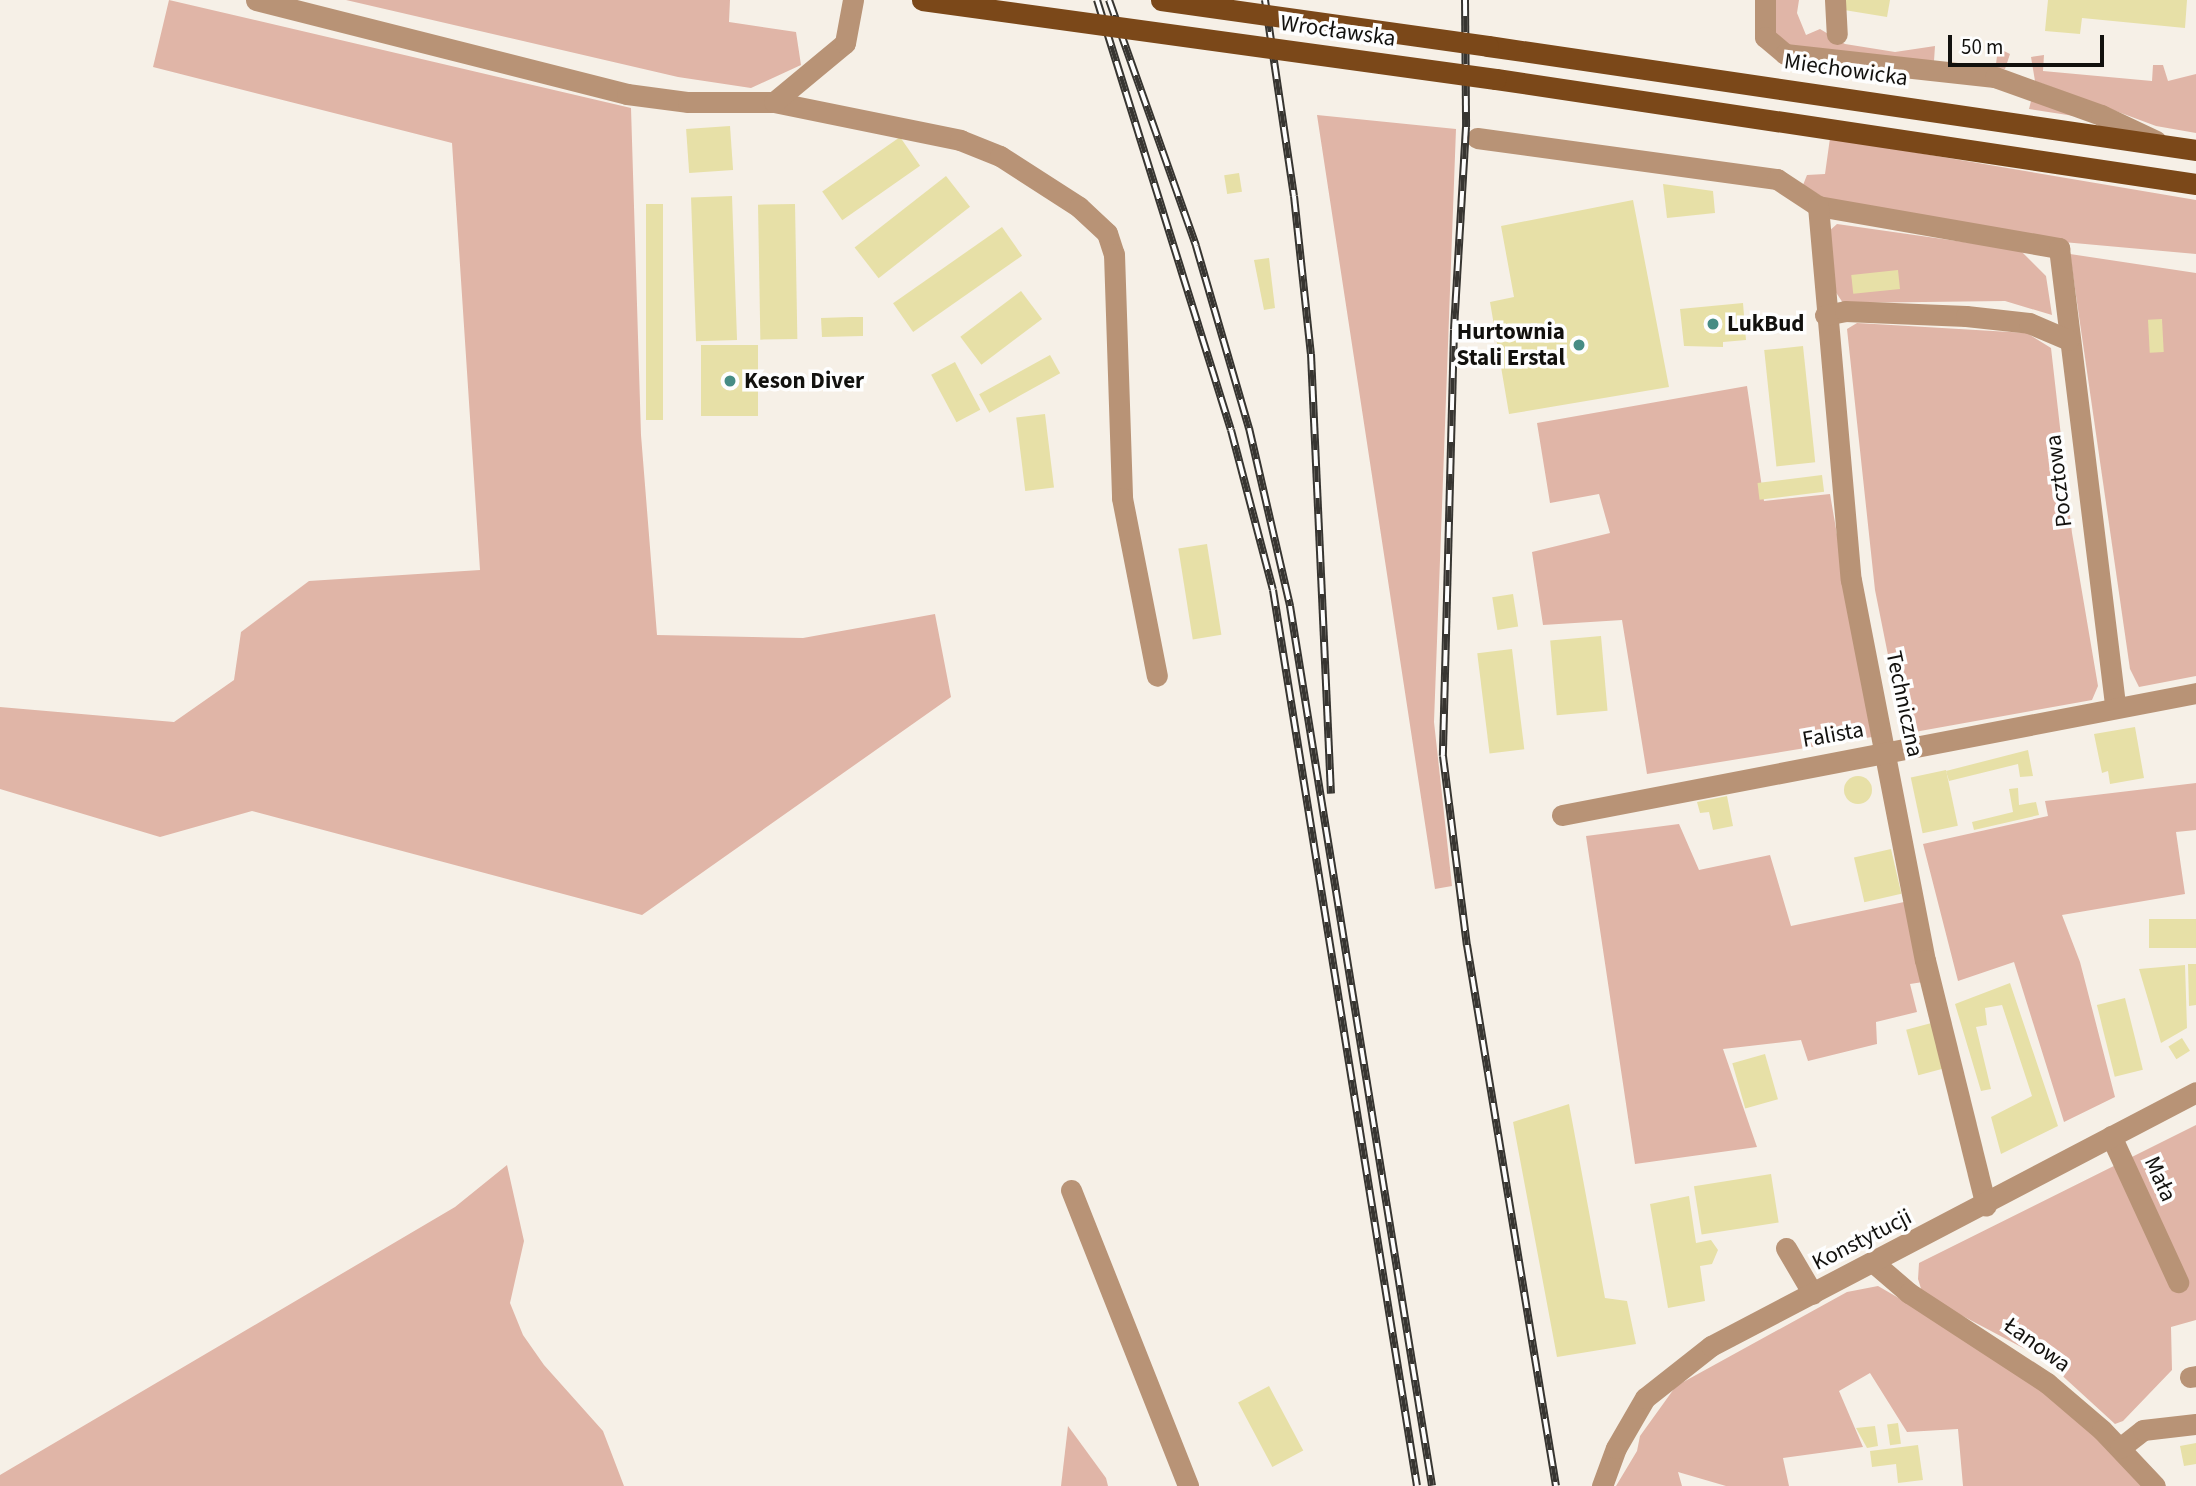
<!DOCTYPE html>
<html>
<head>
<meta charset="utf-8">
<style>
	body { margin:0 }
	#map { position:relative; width:2196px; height:1486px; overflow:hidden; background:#f6f0e7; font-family:"Source Sans 3",sans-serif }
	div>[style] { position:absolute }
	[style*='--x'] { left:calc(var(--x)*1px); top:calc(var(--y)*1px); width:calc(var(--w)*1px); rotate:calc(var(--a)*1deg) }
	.green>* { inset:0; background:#e0b5a7 }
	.building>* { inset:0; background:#e7e0a7; transform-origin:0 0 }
	.round { border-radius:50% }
	.minor>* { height:21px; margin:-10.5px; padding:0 10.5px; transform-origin:10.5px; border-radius:10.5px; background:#b89376 }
	.major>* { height:21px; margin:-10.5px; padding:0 10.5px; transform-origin:10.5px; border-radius:10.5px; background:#7b4819 }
	.rail>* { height:8px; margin-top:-4px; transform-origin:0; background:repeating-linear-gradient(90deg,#fefefe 0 16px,#373531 0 32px); box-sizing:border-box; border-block:2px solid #373531 }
	.major-bridge>* { height:21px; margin:-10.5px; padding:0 10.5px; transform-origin:10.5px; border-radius:10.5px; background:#7b4819 }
	.dots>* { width:19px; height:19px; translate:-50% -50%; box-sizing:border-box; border:4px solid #fefefe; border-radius:50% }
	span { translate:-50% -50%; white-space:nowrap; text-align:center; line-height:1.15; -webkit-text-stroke:7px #fefefe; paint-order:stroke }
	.street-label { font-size:23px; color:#12110e }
	.poi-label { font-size:23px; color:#12110e; font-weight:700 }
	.left { translate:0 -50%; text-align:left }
	.right { translate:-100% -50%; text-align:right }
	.scale { position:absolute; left:1948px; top:35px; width:156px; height:32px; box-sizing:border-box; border:4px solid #12110e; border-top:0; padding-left:9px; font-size:21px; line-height:24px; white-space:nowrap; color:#12110e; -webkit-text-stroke:5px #fefefe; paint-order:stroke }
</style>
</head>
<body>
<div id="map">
	<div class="green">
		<i style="clip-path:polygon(169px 0,631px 108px,641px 435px,657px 635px,803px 638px,935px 614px,951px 697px,642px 915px,252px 811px,160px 837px,0 789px,0 707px,174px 722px,234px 680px,241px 632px,309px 581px,480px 570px,452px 143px,153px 67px)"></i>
		<i style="clip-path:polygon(346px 0,730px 0,729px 22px,796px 32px,801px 65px,751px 88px,678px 77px)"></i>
		<i style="clip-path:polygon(1773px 0,1799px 0,1797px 13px,1806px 35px,1820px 29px,1845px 44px,1895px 52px,1935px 46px,1934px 61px,1791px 48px,1773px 31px)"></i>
		<i style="clip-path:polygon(1998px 48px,2010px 54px,2005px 69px,1957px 64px,1996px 64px)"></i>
		<i style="clip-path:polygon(2044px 55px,2043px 71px,2152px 81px,2153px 65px,2163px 65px,2168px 81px,2196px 74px,2196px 133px,2156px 126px,2035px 81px,2031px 57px)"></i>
		<i style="clip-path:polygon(2032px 97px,2074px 116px,2029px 109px)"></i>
		<i style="clip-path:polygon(1317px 115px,1456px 129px,1434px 722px,1452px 886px,1435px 889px)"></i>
		<i style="clip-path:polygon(1830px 138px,2196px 200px,2196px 254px,2063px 242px,1839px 207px,1803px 185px,1807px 175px,1825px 174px)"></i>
		<i style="clip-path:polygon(1837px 224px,2020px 250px,2046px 276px,2052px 315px,2005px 301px,1843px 303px,1835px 291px,1828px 232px)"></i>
		<i style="clip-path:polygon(2070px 254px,2196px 273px,2196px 676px,2139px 687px,2130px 669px)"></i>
		<i style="clip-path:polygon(1857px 323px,2027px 333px,2051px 348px,2072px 533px,2098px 686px,2092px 700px,1909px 733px,1902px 725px,1875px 590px,1847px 329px)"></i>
		<i style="clip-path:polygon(1747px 386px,1764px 501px,1830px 494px,1872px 737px,1647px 774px,1622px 620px,1543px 625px,1532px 552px,1610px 533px,1599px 494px,1550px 503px,1537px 423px)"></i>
		<i style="clip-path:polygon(2196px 783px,2196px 830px,2176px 832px,2185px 894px,2062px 915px,2080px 962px,2115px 1097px,2064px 1122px,2014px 962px,1958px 981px,1923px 844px,2048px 816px,2045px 801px)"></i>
		<i style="clip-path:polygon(1679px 824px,1699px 870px,1770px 855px,1791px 926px,1904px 902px,1923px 982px,1910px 984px,1917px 1012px,1876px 1022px,1877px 1044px,1808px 1061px,1801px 1040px,1723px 1049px,1757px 1147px,1635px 1164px,1586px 836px)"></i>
		<i style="clip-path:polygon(2196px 1125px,2196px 1320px,2171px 1327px,2172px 1370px,2123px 1421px,2115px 1424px,2044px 1359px,1923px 1295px,1918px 1279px,1919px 1263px)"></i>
		<i style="clip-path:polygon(507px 1165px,524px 1241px,510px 1303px,523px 1335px,544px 1365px,603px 1431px,624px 1486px,0 1486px,0 1475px,455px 1207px)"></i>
		<i style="clip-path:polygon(1878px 1286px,2004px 1359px,2097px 1435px,2146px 1486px,1963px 1486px,1958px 1429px,1907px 1432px,1870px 1373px,1839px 1391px,1863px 1447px,1783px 1458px,1789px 1486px,1726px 1486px,1678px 1472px,1682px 1486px,1616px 1486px,1637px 1451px,1640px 1436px,1676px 1386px,1847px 1292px)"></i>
		<i style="clip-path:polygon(1068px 1426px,1106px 1478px,1108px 1486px,1061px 1486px)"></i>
	</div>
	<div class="building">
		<i style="clip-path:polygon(1840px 0,1890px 0,1887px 17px,1838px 9px)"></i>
		<i style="clip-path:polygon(2048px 0,2187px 0,2185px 28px,2082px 18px,2080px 34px,2045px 31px)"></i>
		<i style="left:730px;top:126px;width:44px;height:44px;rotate:86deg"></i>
		<i style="left:900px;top:137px;width:35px;height:95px;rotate:55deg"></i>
		<i style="left:1239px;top:173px;width:19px;height:15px;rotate:81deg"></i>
		<i style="left:946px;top:176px;width:39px;height:116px;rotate:52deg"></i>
		<i style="clip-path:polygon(1663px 184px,1713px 191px,1715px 213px,1667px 218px)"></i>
		<i style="left:732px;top:196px;width:144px;height:41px;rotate:88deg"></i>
		<i style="clip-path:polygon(1633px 200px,1669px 387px,1509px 414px,1490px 302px,1514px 297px,1501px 226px)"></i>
		<i style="left:646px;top:204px;width:17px;height:216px"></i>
		<i style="left:795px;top:204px;width:135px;height:37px;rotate:89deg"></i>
		<i style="left:1002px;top:227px;width:35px;height:133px;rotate:55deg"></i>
		<i style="clip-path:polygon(1269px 258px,1275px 308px,1264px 310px,1254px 260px)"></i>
		<i style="left:1898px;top:270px;width:19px;height:47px;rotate:84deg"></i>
		<i style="left:1021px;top:291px;width:35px;height:76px;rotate:53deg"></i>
		<i style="clip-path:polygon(1743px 303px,1746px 340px,1723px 342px,1723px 347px,1684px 346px,1680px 309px)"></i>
		<i style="clip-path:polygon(852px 317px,863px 317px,863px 336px,822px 337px,821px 318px)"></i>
		<i style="left:2162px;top:319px;width:33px;height:14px;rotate:87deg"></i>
		<i style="left:701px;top:345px;width:57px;height:71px"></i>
		<i style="left:1803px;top:346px;width:117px;height:39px;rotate:84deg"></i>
		<i style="left:1050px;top:355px;width:21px;height:81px;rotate:61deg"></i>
		<i style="left:955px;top:362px;width:54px;height:27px;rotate:62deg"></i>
		<i style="left:1045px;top:414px;width:74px;height:29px;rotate:83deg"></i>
		<i style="left:1822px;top:475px;width:17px;height:65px;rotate:83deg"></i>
		<i style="left:1207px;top:544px;width:92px;height:29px;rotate:81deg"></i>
		<i style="left:1513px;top:594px;width:33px;height:21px;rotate:81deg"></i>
		<i style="left:1601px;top:636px;width:75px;height:51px;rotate:85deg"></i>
		<i style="left:1512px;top:649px;width:101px;height:35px;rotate:83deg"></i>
		<i style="clip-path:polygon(2135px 727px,2144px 778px,2110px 784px,2108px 771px,2102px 773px,2094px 734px)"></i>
		<i style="clip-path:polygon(2028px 750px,2033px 776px,2020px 777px,2018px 764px,1949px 781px,1946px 771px)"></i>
		<i style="left:1946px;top:770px;width:57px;height:36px;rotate:78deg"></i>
		<i class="round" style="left:1844px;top:776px;width:28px;height:28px"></i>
		<i style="clip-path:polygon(2018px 788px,2019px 805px,2036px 802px,2039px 815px,1974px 830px,1972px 822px,2013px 812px,2009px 789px)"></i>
		<i style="clip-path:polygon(1727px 796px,1733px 826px,1713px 830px,1709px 812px,1700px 813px,1697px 802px)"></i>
		<i style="left:1891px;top:849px;width:46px;height:38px;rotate:77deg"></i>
		<i style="left:2196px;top:919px;width:29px;height:47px;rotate:90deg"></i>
		<i style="clip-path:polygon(2188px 964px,2196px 964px,2196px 1005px,2189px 1006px)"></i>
		<i style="clip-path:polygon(2185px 965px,2187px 1028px,2161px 1043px,2139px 969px)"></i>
		<i style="clip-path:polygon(2010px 983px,2058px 1126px,2001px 1154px,1991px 1117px,2032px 1096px,2002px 1005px,1985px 1008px,1987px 1025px,1976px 1027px,1991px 1089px,1981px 1091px,1955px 1004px)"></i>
		<i style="left:2125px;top:998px;width:74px;height:29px;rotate:76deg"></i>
		<i style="left:1939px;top:1021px;width:47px;height:34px;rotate:75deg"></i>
		<i style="left:2182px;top:1038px;width:15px;height:16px;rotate:58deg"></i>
		<i style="left:1765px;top:1054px;width:47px;height:34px;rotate:74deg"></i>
		<i style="clip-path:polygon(1569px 1104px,1605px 1298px,1627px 1301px,1636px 1344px,1557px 1357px,1513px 1122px)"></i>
		<i style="left:1771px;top:1174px;width:49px;height:78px;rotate:81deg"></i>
		<i style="clip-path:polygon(1689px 1196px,1696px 1243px,1711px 1240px,1718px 1250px,1712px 1264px,1700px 1266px,1705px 1301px,1668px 1308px,1650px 1204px)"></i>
		<i style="left:1269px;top:1386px;width:73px;height:35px;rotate:62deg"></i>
		<i style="left:1898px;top:1423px;width:21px;height:11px;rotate:82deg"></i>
		<i style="clip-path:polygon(1875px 1426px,1878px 1446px,1867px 1448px,1856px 1428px)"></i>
		<i style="clip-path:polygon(2196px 1443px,2196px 1464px,2184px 1466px,2180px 1446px)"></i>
		<i style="clip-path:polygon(1918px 1445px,1923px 1480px,1898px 1483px,1896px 1464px,1872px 1467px,1870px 1451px)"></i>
	</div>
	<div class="minor">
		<i style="--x:256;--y:0;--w:383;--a:14.2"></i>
		<i style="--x:627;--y:94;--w:62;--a:7.5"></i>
		<i style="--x:688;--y:102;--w:86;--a:0"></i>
		<i style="--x:774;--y:102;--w:190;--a:11.5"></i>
		<i style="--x:960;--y:140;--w:43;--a:21.8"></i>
		<i style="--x:1000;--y:156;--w:94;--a:32.8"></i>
		<i style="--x:1079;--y:207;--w:38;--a:43"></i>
		<i style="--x:1107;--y:233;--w:22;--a:72"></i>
		<i style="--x:1114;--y:254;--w:244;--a:88.1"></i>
		<i style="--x:1122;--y:498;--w:181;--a:78.9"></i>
		<i style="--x:1765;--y:0;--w:37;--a:90"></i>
		<i style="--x:1765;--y:37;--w:26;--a:40"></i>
		<i style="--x:1785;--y:54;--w:211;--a:6.3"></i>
		<i style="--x:1995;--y:77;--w:113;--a:19.7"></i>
		<i style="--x:2101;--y:115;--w:61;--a:25.3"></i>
		<i style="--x:1835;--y:0;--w:34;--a:87"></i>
		<i style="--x:774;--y:102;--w:92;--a:-39.7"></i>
		<i style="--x:845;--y:43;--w:44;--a:-79.5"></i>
		<i style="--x:1477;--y:138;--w:303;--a:7.8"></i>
		<i style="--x:1777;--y:179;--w:49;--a:33.4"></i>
		<i style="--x:1818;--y:206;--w:245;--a:9.9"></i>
		<i style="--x:2059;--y:248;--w:462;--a:83"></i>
		<i style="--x:1818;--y:206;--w:375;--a:85"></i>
		<i style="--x:1851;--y:580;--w:387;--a:79"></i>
		<i style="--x:1925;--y:960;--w:253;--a:76.1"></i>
		<i style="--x:1825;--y:315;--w:20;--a:-11"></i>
		<i style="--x:1845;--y:311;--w:121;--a:2.4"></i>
		<i style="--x:1966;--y:316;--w:63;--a:6.3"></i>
		<i style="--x:2029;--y:323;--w:43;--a:23"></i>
		<i style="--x:1562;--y:815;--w:646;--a:-10.89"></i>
		<i style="--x:2111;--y:1136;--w:161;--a:65.3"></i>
		<i style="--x:1071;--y:1190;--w:318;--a:68.4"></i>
		<i style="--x:1786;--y:1248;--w:53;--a:59.6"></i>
		<i style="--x:1874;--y:1263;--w:46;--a:40.6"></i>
		<i style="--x:1909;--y:1293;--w:165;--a:33.1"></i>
		<i style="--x:2047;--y:1383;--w:72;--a:40.5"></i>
		<i style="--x:2102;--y:1430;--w:77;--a:46.6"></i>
		<i style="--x:2190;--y:1377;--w:6;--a:-9"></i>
		<i style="--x:2120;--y:1448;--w:29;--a:-38"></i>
		<i style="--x:2143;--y:1430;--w:53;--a:-6.5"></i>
		<i style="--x:1602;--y:1486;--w:40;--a:-69.8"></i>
		<i style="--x:1616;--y:1448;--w:58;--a:-59.9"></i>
		<i style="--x:1645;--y:1398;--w:84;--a:-38.2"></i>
		<i style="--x:1711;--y:1346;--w:547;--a:-27.64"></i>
	</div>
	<div class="major">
		<i style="--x:1488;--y:46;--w:716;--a:8.36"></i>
		<i style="--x:1496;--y:79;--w:708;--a:8.53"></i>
	</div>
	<div class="rail">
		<i style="--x:1097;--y:0;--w:450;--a:72.7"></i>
		<i style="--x:1231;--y:430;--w:165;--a:75.3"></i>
		<i style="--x:1273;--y:590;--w:907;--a:80.87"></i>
		<i style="--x:1109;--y:0;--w:261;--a:70.5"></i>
		<i style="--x:1196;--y:246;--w:190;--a:73.8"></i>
		<i style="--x:1249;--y:428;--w:183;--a:77"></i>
		<i style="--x:1290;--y:606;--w:891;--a:80.83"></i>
		<i style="--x:1265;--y:0;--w:198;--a:81.6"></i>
		<i style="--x:1294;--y:196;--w:159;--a:83.9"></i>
		<i style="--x:1311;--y:354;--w:440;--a:87.4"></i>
		<i style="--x:1465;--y:0;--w:127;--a:89.5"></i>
		<i style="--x:1466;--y:127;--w:203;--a:93.4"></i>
		<i style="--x:1454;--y:330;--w:426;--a:91.5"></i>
		<i style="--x:1443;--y:756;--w:191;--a:82.8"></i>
		<i style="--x:1467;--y:945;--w:548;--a:80.66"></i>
	</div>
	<div class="major-bridge">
		<i style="--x:922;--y:0;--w:579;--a:7.84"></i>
		<i style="--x:1161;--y:0;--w:330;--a:8"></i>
	</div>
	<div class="dots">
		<i style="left:1713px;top:324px;background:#468c84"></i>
		<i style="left:1579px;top:345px;background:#468c84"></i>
		<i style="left:730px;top:381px;background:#468c84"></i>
	</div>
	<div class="street-label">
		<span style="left:1338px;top:31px;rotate:8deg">Wrocławska</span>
		<span style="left:1846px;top:70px;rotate:8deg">Miechowicka</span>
		<span style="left:2059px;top:481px;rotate:-97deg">Pocztowa</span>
		<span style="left:1904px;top:704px;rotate:78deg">Techniczna</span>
		<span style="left:1833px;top:735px;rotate:-10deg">Falista</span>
		<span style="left:2160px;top:1179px;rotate:66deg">Mała</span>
		<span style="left:1862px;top:1240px;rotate:-27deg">Konstytucji</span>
		<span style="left:2037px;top:1345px;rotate:36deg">Łanowa</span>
	</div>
	<div class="poi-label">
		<span class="left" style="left:1727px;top:324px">LukBud</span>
		<span class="right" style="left:1565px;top:345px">Hurtownia<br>Stali Erstal</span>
		<span class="left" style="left:744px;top:381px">Keson Diver</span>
	</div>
	<div class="scale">50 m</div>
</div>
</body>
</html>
